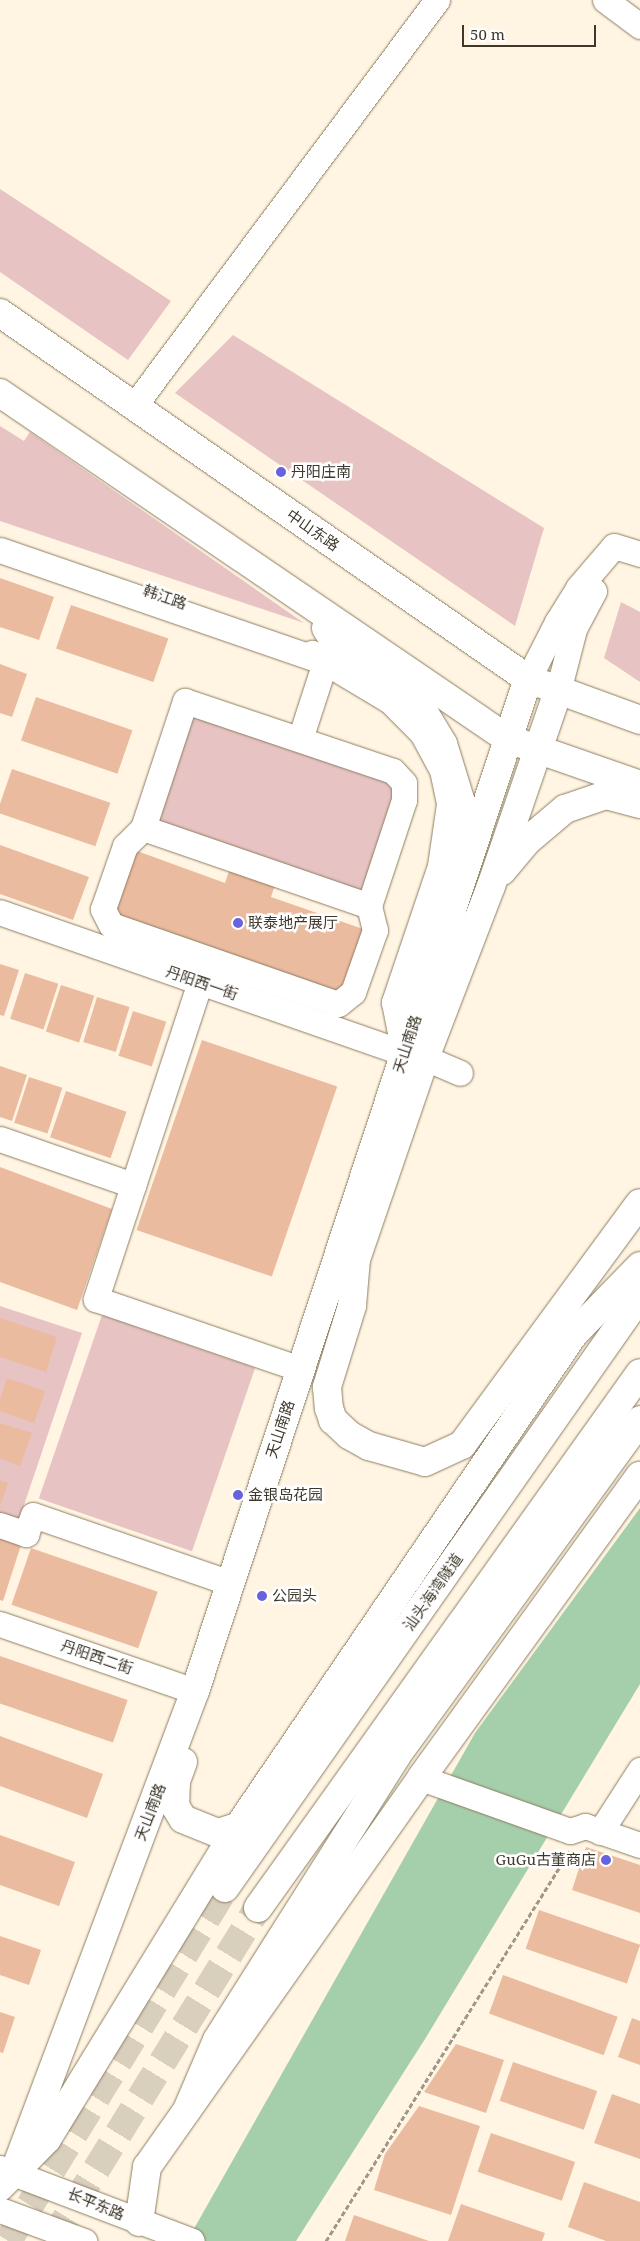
<!DOCTYPE html>
<html>
<head>
<meta charset="utf-8">
<style>
	body { margin:0 }
	#map { position:relative; width:640px; height:2241px; overflow:hidden; background:#fff5e2; font-family:"Noto Serif","Noto Sans SC",serif }
	div>[style] { position:absolute }
	[style*='--x'] { left:calc(var(--x)*1px); top:calc(var(--y)*1px); width:calc(var(--w)*1px); rotate:calc(var(--a)*1deg) }
	.green>* { inset:0; background:#e7c3c3; transform-origin:0 0 }
	.water>* { inset:0; background:#a5cfab }
	.building>* { inset:0; background:#ebbba0; transform-origin:0 0 }
	.highway-tunnel>* { height:28px; margin-top:-14px; transform-origin:0; background:repeating-linear-gradient(90deg,#d8cfbd 0 28px,transparent 0 42px) }
	.path>* { height:3px; margin-top:-1.5px; transform-origin:0; background:repeating-linear-gradient(90deg,#9f9787 0 5px,transparent 0 7.5px) }
	.roads { filter:drop-shadow(0 0 1px #8c7d60) drop-shadow(0 0 1px #8c7d60) }
	.minor>* { height:25px; margin:-12.5px; padding:0 12.5px; transform-origin:12.5px; border-radius:12.5px; background:#fff }
	.major>* { height:28px; margin:-14px; padding:0 14px; transform-origin:14px; border-radius:14px; background:#fff }
	.highway>* { height:28px; margin:-14px; padding:0 14px; transform-origin:14px; border-radius:14px; background:#fff }
	.dots>* { width:14px; height:14px; translate:-50% -50%; box-sizing:border-box; border:2px solid #fff; border-radius:50% }
	span { translate:-50% -50%; white-space:nowrap; text-align:center; line-height:1.15; -webkit-text-stroke:5px #fff; paint-order:stroke }
	.poi-label { font-size:15px; color:#3e372b }
	.left { translate:0 -50%; text-align:left }
	.right { translate:-100% -50%; text-align:right }
	.street-label { font-size:15px; color:#3e372b }
	.scale { position:absolute; left:462px; top:25px; width:134px; height:22px; box-sizing:border-box; border:2px solid #3e372b; border-top:0; padding-left:6px; font-size:15px; line-height:18px; white-space:nowrap; color:#3e372b; -webkit-text-stroke:4px #fff; paint-order:stroke }
</style>
</head>
<body>
<div id="map">
	<div class="green">
		<i style="clip-path:polygon(0 189px,171px 301px,128px 360px,0 272px)"></i>
		<i style="clip-path:polygon(233px 335px,544px 528px,515px 626px,175px 393px)"></i>
		<i style="clip-path:polygon(0 426px,24px 441px,30px 432px,304px 623px,0 521px)"></i>
		<i style="clip-path:polygon(621px 602px,640px 612px,640px 682px,604px 658px)"></i>
		<i style="left:193px;top:713px;width:218px;height:116px;rotate:19deg"></i>
		<i style="clip-path:polygon(0 1306px,82px 1333px,19px 1520px,0 1514px)"></i>
		<i style="left:102px;top:1315px;width:162px;height:194px;rotate:19deg"></i>
	</div>
	<div class="water">
		<i style="clip-path:polygon(640px 1508px,640px 1684px,425px 2039px,296px 2241px,187px 2241px,475px 1733px)"></i>
	</div>
	<div class="building">
		<i style="clip-path:polygon(0 578px,54px 597px,39px 640px,0 627px)"></i>
		<i style="left:71px;top:605px;width:103px;height:46px;rotate:19deg"></i>
		<i style="clip-path:polygon(0 664px,27px 674px,12px 717px,0 713px)"></i>
		<i style="left:36px;top:697px;width:102px;height:46px;rotate:19deg"></i>
		<i style="left:12px;top:769px;width:104px;height:46px;rotate:19deg"></i>
		<i style="clip-path:polygon(0 845px,89px 877px,73px 920px,0 894px)"></i>
		<i style="clip-path:polygon(137px 851px,225px 883px,230px 868px,275px 885px,271px 897px,363px 929px,338px 998px,113px 917px)"></i>
		<i style="clip-path:polygon(0 964px,19px 970px,4px 1016px,0 1015px)"></i>
		<i style="left:25px;top:973px;width:35px;height:48px;rotate:18deg"></i>
		<i style="left:61px;top:985px;width:35px;height:49px;rotate:18deg"></i>
		<i style="left:97px;top:997px;width:34px;height:47px;rotate:17deg"></i>
		<i style="left:133px;top:1011px;width:35px;height:47px;rotate:18deg"></i>
		<i style="left:202px;top:1040px;width:143px;height:201px;rotate:19deg"></i>
		<i style="clip-path:polygon(0 1066px,27px 1075px,12px 1121px,0 1117px)"></i>
		<i style="left:29px;top:1077px;width:35px;height:48px;rotate:18deg"></i>
		<i style="left:66px;top:1091px;width:64px;height:49px;rotate:19deg"></i>
		<i style="clip-path:polygon(0 1167px,112px 1209px,77px 1310px,0 1282px)"></i>
		<i style="clip-path:polygon(0 1318px,57px 1337px,46px 1372px,0 1357px)"></i>
		<i style="clip-path:polygon(7px 1378px,45px 1391px,34px 1423px,0 1411px,0 1399px)"></i>
		<i style="clip-path:polygon(0 1423px,32px 1433px,20px 1466px,0 1458px)"></i>
		<i style="clip-path:polygon(0 1480px,8px 1483px,0 1506px)"></i>
		<i style="clip-path:polygon(0 1538px,21px 1545px,3px 1601px,0 1600px)"></i>
		<i style="left:31px;top:1548px;width:134px;height:60px;rotate:19deg"></i>
		<i style="left:0;top:1656px;width:135px;height:45px;rotate:19deg"></i>
		<i style="clip-path:polygon(0 1736px,103px 1774px,87px 1818px,0 1786px)"></i>
		<i style="clip-path:polygon(0 1835px,75px 1862px,59px 1906px,0 1885px)"></i>
		<i style="clip-path:polygon(586px 1847px,640px 1865px,640px 1913px,572px 1890px)"></i>
		<i style="left:539px;top:1910px;width:107px;height:41px;rotate:19deg"></i>
		<i style="clip-path:polygon(0 1936px,41px 1950px,29px 1985px,0 1975px)"></i>
		<i style="left:503px;top:1975px;width:122px;height:41px;rotate:20deg"></i>
		<i style="clip-path:polygon(0 2012px,15px 2017px,3px 2053px,0 2052px)"></i>
		<i style="clip-path:polygon(632px 2018px,640px 2021px,640px 2065px,618px 2057px)"></i>
		<i style="clip-path:polygon(456px 2044px,504px 2060px,486px 2113px,424px 2092px)"></i>
		<i style="left:513px;top:2062px;width:89px;height:41px;rotate:19deg"></i>
		<i style="clip-path:polygon(612px 2094px,640px 2104px,640px 2159px,594px 2143px)"></i>
		<i style="clip-path:polygon(419px 2106px,480px 2126px,451px 2215px,374px 2190px,385px 2154px)"></i>
		<i style="left:491px;top:2133px;width:89px;height:41px;rotate:19deg"></i>
		<i style="clip-path:polygon(584px 2182px,640px 2202px,640px 2241px,606px 2241px,568px 2227px)"></i>
		<i style="clip-path:polygon(461px 2204px,545px 2233px,542px 2241px,448px 2241px)"></i>
		<i style="clip-path:polygon(354px 2215px,429px 2241px,345px 2241px)"></i>
	</div>
	<div class="highway-tunnel">
		<i style="--x:8;--y:2241;--w:414;--a:-58.4"></i>
		<i style="--x:52;--y:2241;--w:392;--a:-58.3"></i>
	</div>
	<div class="path">
		<i style="--x:326;--y:2241;--w:460;--a:-58"></i>
	</div>
	<div class="roads">
		<div class="minor">
			<i style="--x:605;--y:0;--w:44;--a:36.6"></i>
			<i style="--x:134;--y:406;--w:507;--a:-53.27"></i>
			<i style="--x:0;--y:550;--w:344;--a:19"></i>
			<i style="--x:325;--y:662;--w:76;--a:31"></i>
			<i style="--x:390;--y:701;--w:45;--a:45"></i>
			<i style="--x:422;--y:733;--w:42;--a:61.6"></i>
			<i style="--x:442;--y:770;--w:35;--a:78"></i>
			<i style="--x:449;--y:804;--w:63;--a:98.3"></i>
			<i style="--x:440;--y:866;--w:144;--a:108.7"></i>
			<i style="--x:394;--y:1002;--w:52;--a:78.9"></i>
			<i style="--x:404;--y:1053;--w:428;--a:-160.8"></i>
			<i style="--x:528;--y:679;--w:64;--a:-63"></i>
			<i style="--x:557;--y:622;--w:40;--a:-58"></i>
			<i style="--x:578;--y:588;--w:55;--a:-49.4"></i>
			<i style="--x:614;--y:546;--w:27;--a:17"></i>
			<i style="--x:558;--y:691;--w:64;--a:-75.5"></i>
			<i style="--x:574;--y:629;--w:43;--a:-62.2"></i>
			<i style="--x:185;--y:701;--w:219;--a:18.6"></i>
			<i style="--x:393;--y:771;--w:16;--a:47"></i>
			<i style="--x:404;--y:783;--w:17;--a:90"></i>
			<i style="--x:404;--y:800;--w:112;--a:108.3"></i>
			<i style="--x:369;--y:906;--w:25;--a:76"></i>
			<i style="--x:375;--y:930;--w:66;--a:109.5"></i>
			<i style="--x:353;--y:992;--w:19;--a:141"></i>
			<i style="--x:338;--y:1004;--w:240;--a:-160.8"></i>
			<i style="--x:111;--y:925;--w:18;--a:-117"></i>
			<i style="--x:103;--y:909;--w:67;--a:-70.8"></i>
			<i style="--x:125;--y:846;--w:25;--a:-45"></i>
			<i style="--x:143;--y:828;--w:134;--a:-71.7"></i>
			<i style="--x:300;--y:739;--w:81;--a:-72"></i>
			<i style="--x:325;--y:662;--w:16;--a:-145"></i>
			<i style="--x:143;--y:828;--w:239;--a:19"></i>
			<i style="--x:200;--y:982;--w:334;--a:108.2"></i>
			<i style="--x:96;--y:1299;--w:216;--a:18.9"></i>
			<i style="--x:425;--y:1058;--w:38;--a:23"></i>
			<i style="--x:0;--y:1139;--w:141;--a:19.1"></i>
			<i style="--x:0;--y:1525;--w:28;--a:19"></i>
			<i style="--x:26;--y:1534;--w:20;--a:-70"></i>
			<i style="--x:33;--y:1515;--w:208;--a:19"></i>
			<i style="--x:0;--y:1624;--w:206;--a:19"></i>
			<i style="--x:421;--y:1778;--w:158;--a:19.6"></i>
			<i style="--x:570;--y:1831;--w:16;--a:-18"></i>
			<i style="--x:585;--y:1826;--w:58;--a:19.1"></i>
			<i style="--x:600;--y:1832;--w:74;--a:-57.2"></i>
			<i style="--x:0;--y:2168;--w:205;--a:20.8"></i>
			<i style="--x:0;--y:2210;--w:90;--a:20.3"></i>
		</div>
		<div class="major">
			<i style="--x:0;--y:313;--w:642;--a:34.73"></i>
			<i style="--x:528;--y:679;--w:119;--a:20.1"></i>
			<i style="--x:0;--y:393;--w:615;--a:34.26"></i>
			<i style="--x:508;--y:739;--w:140;--a:19.2"></i>
			<i style="--x:326;--y:628;--w:15;--a:58"></i>
			<i style="--x:334;--y:641;--w:77;--a:36"></i>
			<i style="--x:396;--y:686;--w:40;--a:44"></i>
			<i style="--x:425;--y:714;--w:35;--a:59"></i>
			<i style="--x:443;--y:744;--w:61;--a:72.8"></i>
			<i style="--x:461;--y:802;--w:51;--a:86.6"></i>
			<i style="--x:502;--y:871;--w:39;--a:-50"></i>
			<i style="--x:527;--y:841;--w:50;--a:-40.1"></i>
			<i style="--x:565;--y:809;--w:43;--a:-18.9"></i>
			<i style="--x:606;--y:795;--w:35;--a:15"></i>
			<i style="--x:356;--y:1259;--w:47;--a:94.9"></i>
			<i style="--x:352;--y:1306;--w:85;--a:107.2"></i>
			<i style="--x:327;--y:1387;--w:21;--a:85"></i>
			<i style="--x:329;--y:1408;--w:13;--a:72"></i>
			<i style="--x:333;--y:1420;--w:22;--a:43"></i>
			<i style="--x:349;--y:1435;--w:23;--a:29"></i>
			<i style="--x:369;--y:1446;--w:58;--a:15.9"></i>
			<i style="--x:425;--y:1462;--w:41;--a:-24.7"></i>
			<i style="--x:462;--y:1445;--w:300;--a:-53.7"></i>
			<i style="--x:350;--y:1277;--w:231;--a:-71.1"></i>
			<i style="--x:425;--y:1058;--w:184;--a:-69"></i>
			<i style="--x:491;--y:886;--w:206;--a:-71"></i>
			<i style="--x:183;--y:1762;--w:20;--a:110"></i>
			<i style="--x:176;--y:1781;--w:25;--a:92"></i>
			<i style="--x:175;--y:1806;--w:15;--a:58"></i>
			<i style="--x:183;--y:1819;--w:38;--a:22"></i>
			<i style="--x:218;--y:1833;--w:22;--a:-18"></i>
			<i style="--x:14;--y:2173;--w:515;--a:-69.42"></i>
			<i style="--x:195;--y:1691;--w:1065;--a:-71.79"></i>
			<i style="--x:139;--y:2222;--w:56;--a:-81.7"></i>
			<i style="--x:147;--y:2167;--w:476;--a:-54.8"></i>
			<i style="--x:421;--y:1778;--w:373;--a:-54.1"></i>
		</div>
		<div class="highway">
			<i style="--x:225;--y:1888;--w:723;--a:-54.97"></i>
			<i style="--x:258;--y:1908;--w:657;--a:-54.47"></i>
			<i style="--x:187;--y:2110;--w:76;--a:-66.8"></i>
			<i style="--x:217;--y:2040;--w:337;--a:-57.7"></i>
			<i style="--x:397;--y:1755;--w:414;--a:-54"></i>
			<i style="--x:0;--y:2187;--w:67;--a:-45.6"></i>
			<i style="--x:47;--y:2139;--w:367;--a:-58.5"></i>
			<i style="--x:239;--y:1826;--w:594;--a:-55.77"></i>
			<i style="--x:573;--y:1335;--w:96;--a:-45.8"></i>
		</div>
	</div>
	<div class="dots">
		<i style="left:281px;top:472px;background:#6663dd"></i>
		<i style="left:238px;top:923px;background:#6663dd"></i>
		<i style="left:238px;top:1495px;background:#6663dd"></i>
		<i style="left:262px;top:1596px;background:#6663dd"></i>
		<i style="left:606px;top:1860px;background:#6663dd"></i>
	</div>
	<div class="poi-label">
		<span class="left" style="left:291px;top:472px">丹阳庄南</span>
		<span class="left" style="left:248px;top:923px">联泰地产展厅</span>
		<span class="left" style="left:248px;top:1495px">金银岛花园</span>
		<span class="left" style="left:272px;top:1596px">公园头</span>
		<span class="right" style="left:596px;top:1860px">GuGu古董商店</span>
	</div>
	<div class="street-label">
		<span style="left:313px;top:530px;rotate:35deg">中山东路</span>
		<span style="left:165px;top:597px;rotate:19deg">韩江路</span>
		<span style="left:202px;top:983px;rotate:19deg">丹阳西一街</span>
		<span style="left:407px;top:1044px;rotate:-72deg">天山南路</span>
		<span style="left:280px;top:1429px;rotate:-72deg">天山南路</span>
		<span style="left:433px;top:1592px;rotate:-55deg">汕头海湾隧道</span>
		<span style="left:97px;top:1657px;rotate:19deg">丹阳西二街</span>
		<span style="left:150px;top:1812px;rotate:-69deg">天山南路</span>
		<span style="left:96px;top:2204px;rotate:22deg">长平东路</span>
	</div>
	<div class="scale">50 m</div>
</div>
</body>
</html>
